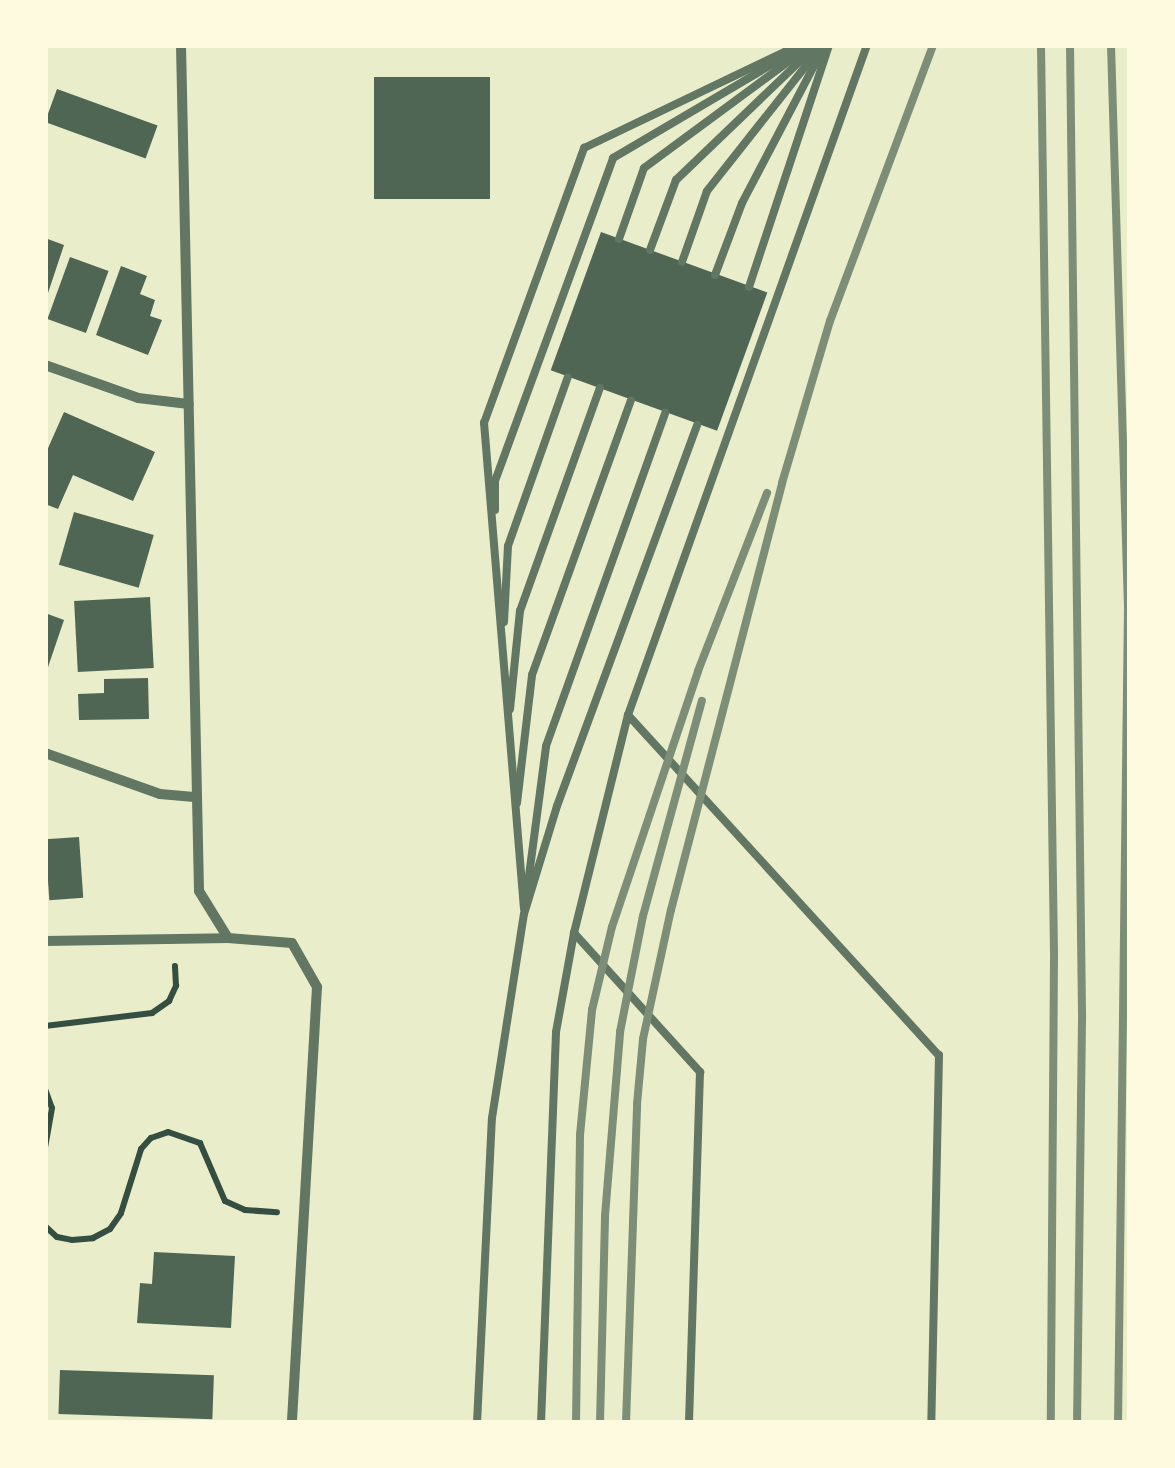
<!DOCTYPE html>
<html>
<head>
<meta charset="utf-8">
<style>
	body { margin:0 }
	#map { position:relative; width:1175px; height:1468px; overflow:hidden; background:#e9edc9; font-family:"Asap Condensed",sans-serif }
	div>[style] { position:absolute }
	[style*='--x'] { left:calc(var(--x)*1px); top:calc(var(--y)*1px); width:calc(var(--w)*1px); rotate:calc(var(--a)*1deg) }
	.building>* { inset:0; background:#4f6655; transform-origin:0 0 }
	.path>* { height:6px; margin:-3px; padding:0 3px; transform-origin:3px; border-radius:3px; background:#344e41 }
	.service>* { height:8px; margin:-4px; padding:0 4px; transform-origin:4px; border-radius:4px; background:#617663 }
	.minor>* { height:10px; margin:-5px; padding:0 5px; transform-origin:5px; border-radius:5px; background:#617663 }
	.rail>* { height:8px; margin:-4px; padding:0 4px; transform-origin:4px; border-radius:4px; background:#7c8e77 }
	span { translate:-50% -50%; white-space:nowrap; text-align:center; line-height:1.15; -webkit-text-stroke:9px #fefae0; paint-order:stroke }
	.frame { position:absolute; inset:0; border:48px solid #fefae0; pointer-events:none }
</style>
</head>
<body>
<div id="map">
	<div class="building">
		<i style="left:490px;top:77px;width:122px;height:116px;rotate:90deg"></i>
		<i style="left:57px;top:89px;width:107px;height:35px;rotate:20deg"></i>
		<i style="left:601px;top:232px;width:177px;height:147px;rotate:20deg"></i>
		<i style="clip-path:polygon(45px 238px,64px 245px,46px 299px,45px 299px)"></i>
		<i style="left:70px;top:257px;width:41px;height:66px;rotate:20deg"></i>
		<i style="clip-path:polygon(121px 266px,147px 276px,140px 294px,155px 300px,150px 316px,162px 320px,148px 355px,96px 335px)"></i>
		<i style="clip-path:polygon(64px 412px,155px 452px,133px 501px,73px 475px,58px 509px,45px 504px,45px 455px)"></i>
		<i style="left:74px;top:512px;width:83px;height:55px;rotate:16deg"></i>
		<i style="left:150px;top:597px;width:71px;height:76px;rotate:87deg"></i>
		<i style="clip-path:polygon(45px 613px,64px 620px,46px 673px,45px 673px)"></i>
		<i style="clip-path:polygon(148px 678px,149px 719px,79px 720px,78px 694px,104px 693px,104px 679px)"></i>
		<i style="left:79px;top:837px;width:61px;height:34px;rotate:86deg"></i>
		<i style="clip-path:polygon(154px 1252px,235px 1256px,231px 1328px,137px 1323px,140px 1283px,152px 1284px)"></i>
		<i style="left:60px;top:1370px;width:154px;height:44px;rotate:2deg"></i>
	</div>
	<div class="path">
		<i style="--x:45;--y:1026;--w:108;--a:-6.9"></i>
		<i style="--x:152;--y:1013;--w:21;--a:-35"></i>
		<i style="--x:169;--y:1001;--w:17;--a:-65"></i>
		<i style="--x:176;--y:986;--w:20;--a:-93"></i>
		<i style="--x:45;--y:1089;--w:20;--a:70"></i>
		<i style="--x:52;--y:1108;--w:39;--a:100"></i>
		<i style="--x:45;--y:1226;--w:16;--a:43"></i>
		<i style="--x:57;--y:1237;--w:15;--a:11"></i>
		<i style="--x:72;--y:1240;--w:21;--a:-5"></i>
		<i style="--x:93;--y:1238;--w:19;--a:-28"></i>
		<i style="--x:110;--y:1229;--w:19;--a:-55"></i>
		<i style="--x:121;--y:1213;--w:67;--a:-72.6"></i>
		<i style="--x:141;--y:1149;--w:15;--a:-48"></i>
		<i style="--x:151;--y:1138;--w:18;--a:-19"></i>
		<i style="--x:168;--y:1132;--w:34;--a:19"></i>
		<i style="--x:200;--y:1143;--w:63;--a:66.7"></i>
		<i style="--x:225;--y:1201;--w:22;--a:24"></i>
		<i style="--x:245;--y:1210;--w:32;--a:4"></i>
	</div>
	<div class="service">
		<i style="--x:619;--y:239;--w:75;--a:-70.6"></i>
		<i style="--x:644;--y:168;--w:207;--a:-36.4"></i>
		<i style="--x:650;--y:250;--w:75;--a:-69.6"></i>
		<i style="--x:676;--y:180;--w:195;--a:-43.8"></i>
		<i style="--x:682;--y:262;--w:75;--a:-70.6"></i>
		<i style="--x:707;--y:191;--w:181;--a:-51.7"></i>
		<i style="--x:715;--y:275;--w:77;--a:-69.4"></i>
		<i style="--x:742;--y:203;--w:174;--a:-62.3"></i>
		<i style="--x:749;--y:287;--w:255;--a:-71.7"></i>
		<i style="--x:495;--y:510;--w:29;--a:-90"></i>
		<i style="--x:495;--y:481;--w:344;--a:-69.9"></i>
		<i style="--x:613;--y:158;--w:223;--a:-30.5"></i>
		<i style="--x:504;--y:622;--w:76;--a:-87"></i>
		<i style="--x:508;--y:546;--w:179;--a:-70.5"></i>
		<i style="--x:510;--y:709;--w:99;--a:-84.2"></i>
		<i style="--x:520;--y:611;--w:237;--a:-70.3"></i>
		<i style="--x:628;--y:715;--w:461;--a:47.6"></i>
		<i style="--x:939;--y:1055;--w:368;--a:91.2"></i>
		<i style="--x:517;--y:803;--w:129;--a:-83.3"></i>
		<i style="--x:532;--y:675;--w:292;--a:-70.2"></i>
		<i style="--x:527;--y:891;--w:146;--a:-82.5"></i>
		<i style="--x:546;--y:746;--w:354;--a:-70.3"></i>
		<i style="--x:524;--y:909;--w:488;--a:-94.7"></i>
		<i style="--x:484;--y:423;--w:293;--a:-70"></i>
		<i style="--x:584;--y:148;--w:238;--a:-25.6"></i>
		<i style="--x:574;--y:933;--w:188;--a:47.8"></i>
		<i style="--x:700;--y:1072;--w:351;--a:91.8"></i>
		<i style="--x:477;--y:1423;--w:305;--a:-87.2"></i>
		<i style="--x:492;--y:1118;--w:206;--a:-81.1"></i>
		<i style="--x:524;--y:914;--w:113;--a:-73"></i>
		<i style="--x:557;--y:806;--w:406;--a:-69.8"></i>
		<i style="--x:541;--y:1423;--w:391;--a:-87.8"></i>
		<i style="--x:556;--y:1032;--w:101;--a:-79.7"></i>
		<i style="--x:574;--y:933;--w:225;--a:-76.1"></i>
		<i style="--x:628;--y:715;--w:711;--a:-70.37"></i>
	</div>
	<div class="minor">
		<i style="--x:181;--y:45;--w:846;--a:88.78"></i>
		<i style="--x:199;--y:891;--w:55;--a:58.3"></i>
		<i style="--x:45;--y:365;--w:99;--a:19.5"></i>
		<i style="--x:138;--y:398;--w:51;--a:6.7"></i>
		<i style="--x:45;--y:753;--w:122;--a:19.6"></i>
		<i style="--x:160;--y:794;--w:37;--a:5"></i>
		<i style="--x:45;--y:941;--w:183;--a:-0.9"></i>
		<i style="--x:228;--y:938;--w:64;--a:4.5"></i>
		<i style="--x:292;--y:943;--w:51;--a:60.4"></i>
		<i style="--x:317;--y:987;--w:437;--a:93.3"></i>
	</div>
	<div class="rail">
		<i style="--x:1041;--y:45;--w:913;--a:89.18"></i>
		<i style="--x:1054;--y:958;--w:465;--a:90.4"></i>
		<i style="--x:1070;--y:45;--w:974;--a:89.29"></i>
		<i style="--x:1082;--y:1019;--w:404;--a:90.7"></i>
		<i style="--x:1111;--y:45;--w:562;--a:88.27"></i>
		<i style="--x:1128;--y:607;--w:816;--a:90.7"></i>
		<i style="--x:576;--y:1423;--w:288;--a:-89.2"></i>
		<i style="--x:580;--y:1135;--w:126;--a:-84.5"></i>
		<i style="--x:592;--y:1010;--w:85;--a:-76.5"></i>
		<i style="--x:612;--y:927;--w:270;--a:-71.4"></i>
		<i style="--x:698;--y:671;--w:191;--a:-68.8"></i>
		<i style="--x:600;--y:1423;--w:207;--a:-88.6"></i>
		<i style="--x:605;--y:1216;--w:185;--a:-85.3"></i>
		<i style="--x:620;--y:1032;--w:118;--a:-78.8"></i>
		<i style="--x:643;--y:916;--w:223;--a:-74.7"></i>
		<i style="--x:626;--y:1423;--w:319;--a:-88"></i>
		<i style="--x:637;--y:1104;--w:65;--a:-84.7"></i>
		<i style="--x:643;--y:1039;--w:132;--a:-77.8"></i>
		<i style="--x:671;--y:910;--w:441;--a:-75.4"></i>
		<i style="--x:782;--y:483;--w:169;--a:-73.5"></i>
		<i style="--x:830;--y:321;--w:295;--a:-69.5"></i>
	</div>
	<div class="frame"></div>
</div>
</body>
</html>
